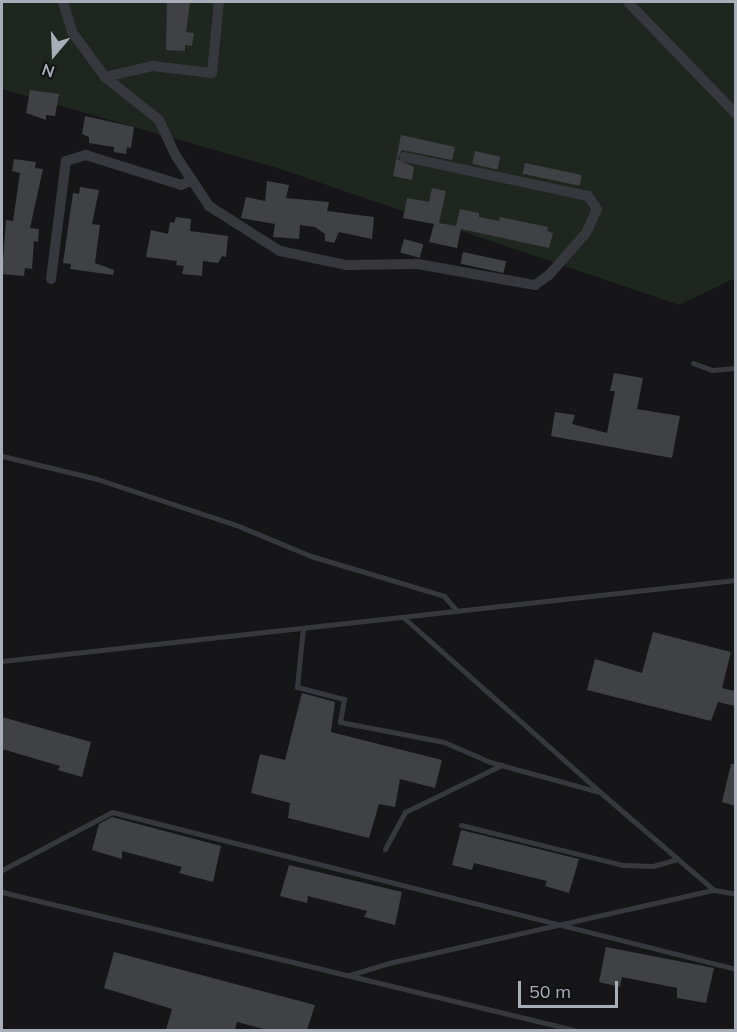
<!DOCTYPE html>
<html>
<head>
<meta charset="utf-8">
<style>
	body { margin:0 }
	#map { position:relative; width:737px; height:1032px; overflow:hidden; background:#161618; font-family:Mulish,sans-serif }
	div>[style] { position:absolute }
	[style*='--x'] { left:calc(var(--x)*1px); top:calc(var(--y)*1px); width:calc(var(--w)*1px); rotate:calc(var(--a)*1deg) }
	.green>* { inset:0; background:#1e261f }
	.building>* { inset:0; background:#404145; transform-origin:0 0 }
	.lane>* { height:5px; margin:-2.5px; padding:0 2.5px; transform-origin:2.5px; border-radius:2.5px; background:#37383d }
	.street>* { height:10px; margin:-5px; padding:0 5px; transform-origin:5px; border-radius:5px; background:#37383d }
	span { translate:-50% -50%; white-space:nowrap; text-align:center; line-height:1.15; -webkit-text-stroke:4.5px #111113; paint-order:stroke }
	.frame { position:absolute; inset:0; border:3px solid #a8adb8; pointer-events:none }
	.north { position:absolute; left:24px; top:24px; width:60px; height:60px; -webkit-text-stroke:4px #111113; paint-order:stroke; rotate:199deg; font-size:16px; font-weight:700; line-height:24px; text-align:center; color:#a8adb8 }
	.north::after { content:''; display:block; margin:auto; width:21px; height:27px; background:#a8adb8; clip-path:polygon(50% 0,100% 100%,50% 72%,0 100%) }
	.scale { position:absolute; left:518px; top:981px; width:100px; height:27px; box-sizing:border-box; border:3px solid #a8adb8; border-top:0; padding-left:8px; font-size:18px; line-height:21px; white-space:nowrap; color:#a8adb8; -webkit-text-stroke:4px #111113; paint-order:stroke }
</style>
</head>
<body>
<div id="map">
	<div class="green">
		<i style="clip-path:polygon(2px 2px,735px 2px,735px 278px,679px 305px,277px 168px,2px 89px)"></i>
	</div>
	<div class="building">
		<i style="clip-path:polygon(167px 2px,190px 2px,186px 32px,194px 33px,192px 46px,185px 45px,185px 51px,166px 50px)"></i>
		<i style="clip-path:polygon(30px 90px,59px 94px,55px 116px,46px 115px,46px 120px,26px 113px)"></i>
		<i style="clip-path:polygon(85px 116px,134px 127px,131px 148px,127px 147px,126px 154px,114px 152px,114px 147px,89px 143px,89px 137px,82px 134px)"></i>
		<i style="clip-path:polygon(401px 135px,455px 147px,452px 160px,402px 150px,397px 159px,414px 167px,412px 180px,393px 176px)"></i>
		<i style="left:475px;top:151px;width:26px;height:13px;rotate:13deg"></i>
		<i style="clip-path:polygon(14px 159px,36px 162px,35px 168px,43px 169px,30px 228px,39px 229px,38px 242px,34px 241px,32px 269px,25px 268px,24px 276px,2px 274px,6px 220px,13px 221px,20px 173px,12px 171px)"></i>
		<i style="left:525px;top:163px;width:58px;height:11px;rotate:12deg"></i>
		<i style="clip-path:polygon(267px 181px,289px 185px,286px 198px,329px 202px,327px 211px,374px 217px,372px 239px,339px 232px,334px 243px,325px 241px,325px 234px,315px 227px,300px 225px,299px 239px,273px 237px,275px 224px,241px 218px,246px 197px,265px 201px)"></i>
		<i style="clip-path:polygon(80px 187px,99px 190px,92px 224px,100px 225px,95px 263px,114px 270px,113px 275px,70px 269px,71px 264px,63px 263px,73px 193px,79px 194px)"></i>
		<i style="clip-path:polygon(432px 188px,446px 191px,439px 223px,456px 226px,460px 209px,479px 213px,479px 217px,499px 221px,500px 217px,548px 227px,547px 231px,553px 233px,549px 248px,461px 229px,457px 248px,429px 242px,434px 224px,403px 218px,407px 198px,429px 202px)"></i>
		<i style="clip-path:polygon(176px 217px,191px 219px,190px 231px,228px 236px,226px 257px,222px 256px,218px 263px,203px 261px,202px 276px,182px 274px,184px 266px,176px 265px,177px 261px,146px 257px,151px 230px,168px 234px,170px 222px,174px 223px)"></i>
		<i style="left:404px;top:239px;width:20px;height:14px;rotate:15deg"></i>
		<i style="left:463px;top:252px;width:44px;height:12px;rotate:12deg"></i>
		<i style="clip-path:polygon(614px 373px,643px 378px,637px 409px,680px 416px,672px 458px,551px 436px,555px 412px,575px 415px,572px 424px,607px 433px,615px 391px,610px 391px)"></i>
		<i style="clip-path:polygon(653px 632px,731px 652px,722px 688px,735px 691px,735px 706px,718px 702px,711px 721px,587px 690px,595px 659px,642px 673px)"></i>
		<i style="clip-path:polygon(302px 693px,335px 702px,331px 732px,442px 760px,435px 788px,400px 779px,395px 807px,379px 804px,369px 838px,288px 818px,290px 803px,251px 793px,260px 754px,285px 760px)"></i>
		<i style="clip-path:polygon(2px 717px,91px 742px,82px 777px,58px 770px,60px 766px,2px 749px)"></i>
		<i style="clip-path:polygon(731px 764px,735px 764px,735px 806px,722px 802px)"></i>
		<i style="clip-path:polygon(112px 817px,221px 846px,213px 882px,179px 873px,182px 867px,122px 851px,122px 859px,92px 850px,99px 824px)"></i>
		<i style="clip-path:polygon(461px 830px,579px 859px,569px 893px,545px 886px,547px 881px,474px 863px,472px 870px,452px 865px)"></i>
		<i style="clip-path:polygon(289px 865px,402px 892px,395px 925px,364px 917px,367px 911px,308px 896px,307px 903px,280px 896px)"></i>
		<i style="clip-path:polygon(606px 947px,714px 968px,706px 1003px,677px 998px,677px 988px,622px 977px,620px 987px,599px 982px)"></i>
		<i style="clip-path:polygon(114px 952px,315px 1005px,307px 1030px,268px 1030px,237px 1022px,235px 1030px,166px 1030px,172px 1009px,104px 988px)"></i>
	</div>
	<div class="lane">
		<i style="--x:693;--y:363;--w:20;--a:20"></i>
		<i style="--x:712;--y:370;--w:24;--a:-5"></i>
		<i style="--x:2;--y:456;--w:98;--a:13.6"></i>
		<i style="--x:97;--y:479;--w:146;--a:18.3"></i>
		<i style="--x:236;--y:525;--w:81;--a:22.5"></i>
		<i style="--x:311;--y:556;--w:139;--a:16.7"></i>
		<i style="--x:444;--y:596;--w:20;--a:49"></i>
		<i style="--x:403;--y:617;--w:262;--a:41.6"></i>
		<i style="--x:303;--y:628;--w:59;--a:95.8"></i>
		<i style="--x:297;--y:687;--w:49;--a:14.3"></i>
		<i style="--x:344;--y:699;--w:23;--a:100"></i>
		<i style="--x:340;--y:722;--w:106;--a:10.9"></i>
		<i style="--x:444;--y:742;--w:50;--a:23.5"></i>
		<i style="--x:490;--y:762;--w:114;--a:15.3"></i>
		<i style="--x:600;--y:792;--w:150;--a:40.7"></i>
		<i style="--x:2;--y:661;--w:738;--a:-6.3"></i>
		<i style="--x:461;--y:825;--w:167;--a:13.9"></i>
		<i style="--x:623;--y:865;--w:30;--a:2"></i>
		<i style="--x:653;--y:866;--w:25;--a:-16"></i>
		<i style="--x:385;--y:849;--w:42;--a:-61.6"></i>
		<i style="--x:405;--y:812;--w:108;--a:-25.9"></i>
		<i style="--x:2;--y:870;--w:124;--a:-27.8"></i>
		<i style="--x:112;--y:812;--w:643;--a:14.12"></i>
		<i style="--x:2;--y:892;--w:588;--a:13.56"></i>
		<i style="--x:350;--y:975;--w:41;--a:-17.1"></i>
		<i style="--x:389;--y:963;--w:333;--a:-12.7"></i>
		<i style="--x:714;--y:890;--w:22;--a:10"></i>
	</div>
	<div class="street">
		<i style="--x:63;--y:2;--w:31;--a:73"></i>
		<i style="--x:72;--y:32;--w:56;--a:53.7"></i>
		<i style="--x:105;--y:77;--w:69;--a:38.5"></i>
		<i style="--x:159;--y:120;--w:40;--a:65"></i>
		<i style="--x:176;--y:156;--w:60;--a:56.6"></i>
		<i style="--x:209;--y:206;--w:84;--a:32.4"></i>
		<i style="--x:280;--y:251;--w:67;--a:12"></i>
		<i style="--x:346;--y:265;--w:72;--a:-0.8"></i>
		<i style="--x:418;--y:264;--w:119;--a:10.2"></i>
		<i style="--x:535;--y:285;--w:17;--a:-36"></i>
		<i style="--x:549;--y:275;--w:56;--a:-48.6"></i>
		<i style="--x:586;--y:233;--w:26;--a:-65"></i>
		<i style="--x:597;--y:209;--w:16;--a:-125"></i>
		<i style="--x:588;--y:196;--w:188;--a:-168"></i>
		<i style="--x:628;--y:2;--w:156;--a:46"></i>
		<i style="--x:105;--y:77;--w:48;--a:-13.2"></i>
		<i style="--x:152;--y:66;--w:60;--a:6.7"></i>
		<i style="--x:212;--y:73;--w:71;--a:-84.4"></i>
		<i style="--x:51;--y:279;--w:119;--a:-82.8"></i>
		<i style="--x:66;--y:161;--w:21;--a:-17"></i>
		<i style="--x:86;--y:155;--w:100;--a:17.5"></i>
		<i style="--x:181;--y:185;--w:12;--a:-24"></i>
	</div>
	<div class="frame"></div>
	<div class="north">N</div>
	<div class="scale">50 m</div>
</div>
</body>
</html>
